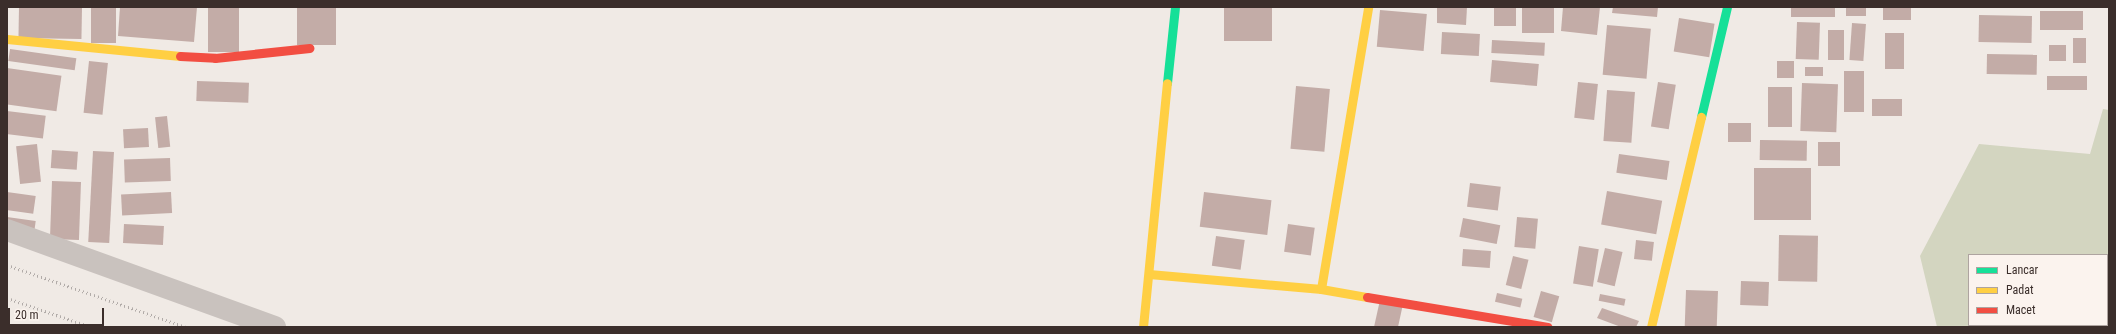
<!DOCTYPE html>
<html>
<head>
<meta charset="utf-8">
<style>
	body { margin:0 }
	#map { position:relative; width:2116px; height:334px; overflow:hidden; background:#f0eae5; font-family:"Roboto Condensed",sans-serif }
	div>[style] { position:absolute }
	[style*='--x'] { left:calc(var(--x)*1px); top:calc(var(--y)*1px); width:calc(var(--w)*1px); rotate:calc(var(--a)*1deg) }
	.green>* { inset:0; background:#d3d5c0 }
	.building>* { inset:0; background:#c3aca7; transform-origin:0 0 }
	.street>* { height:22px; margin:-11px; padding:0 11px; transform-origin:11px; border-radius:11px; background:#c9c2be }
	.fast>* { height:9px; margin:-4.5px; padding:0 4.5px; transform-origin:4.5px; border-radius:4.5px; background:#16e098 }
	.slow>* { height:9px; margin:-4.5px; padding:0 4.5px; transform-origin:4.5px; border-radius:4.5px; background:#ffcf43 }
	.jam>* { height:9px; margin:-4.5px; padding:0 4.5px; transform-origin:4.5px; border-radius:4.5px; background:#f24e42 }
	.rail>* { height:3px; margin-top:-1.5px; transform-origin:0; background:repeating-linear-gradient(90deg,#b1aba8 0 1px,transparent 0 4px) }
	span { translate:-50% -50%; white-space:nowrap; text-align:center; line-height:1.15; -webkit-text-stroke:3.5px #fbf3ee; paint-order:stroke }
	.frame { position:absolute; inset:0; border:8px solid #3b2e2b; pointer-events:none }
	.legend { position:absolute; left:1968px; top:254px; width:140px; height:72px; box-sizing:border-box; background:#fbf3ee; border:1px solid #aea4a0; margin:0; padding:5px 7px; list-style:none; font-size:12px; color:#3b2e2b }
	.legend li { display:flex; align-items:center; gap:8px; height:20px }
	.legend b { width:20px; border:1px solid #aea4a0 }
	.scale { position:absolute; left:8px; top:308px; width:96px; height:18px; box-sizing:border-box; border:2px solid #3b2e2b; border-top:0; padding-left:5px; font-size:12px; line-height:14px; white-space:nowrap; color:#3b2e2b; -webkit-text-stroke:3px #fbf3ee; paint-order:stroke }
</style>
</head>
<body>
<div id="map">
	<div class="green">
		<i style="clip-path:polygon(evenodd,2103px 109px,2109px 110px,2109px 327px,1937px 327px,1920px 256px,1979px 144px,2090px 154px,2103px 109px,1969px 255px,2107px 255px,2107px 325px,1969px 325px,1969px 255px)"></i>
	</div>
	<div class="building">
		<i style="left:19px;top:7px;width:63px;height:31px;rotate:1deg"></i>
		<i style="left:91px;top:7px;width:25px;height:36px"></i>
		<i style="clip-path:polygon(120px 7px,197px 7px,194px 42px,118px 36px)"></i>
		<i style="left:208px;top:7px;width:31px;height:45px"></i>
		<i style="left:297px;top:7px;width:39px;height:38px"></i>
		<i style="left:1224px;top:7px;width:48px;height:34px"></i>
		<i style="clip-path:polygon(1437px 7px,1467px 7px,1466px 25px,1437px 23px)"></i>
		<i style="left:1494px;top:7px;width:22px;height:19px"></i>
		<i style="left:1522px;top:7px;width:32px;height:26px"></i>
		<i style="clip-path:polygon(1563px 7px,1600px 7px,1597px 35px,1561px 31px)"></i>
		<i style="clip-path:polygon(1613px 7px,1658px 7px,1657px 17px,1612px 13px)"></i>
		<i style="left:1791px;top:7px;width:44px;height:10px"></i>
		<i style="left:1846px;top:7px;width:20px;height:9px"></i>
		<i style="left:1883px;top:7px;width:28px;height:13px"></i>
		<i style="left:1380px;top:10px;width:47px;height:37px;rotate:5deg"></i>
		<i style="left:2040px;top:11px;width:43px;height:19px"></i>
		<i style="left:1979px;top:15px;width:53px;height:27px;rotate:1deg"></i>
		<i style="left:1679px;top:18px;width:36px;height:34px;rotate:9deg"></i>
		<i style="left:1797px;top:22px;width:23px;height:37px;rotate:2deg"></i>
		<i style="left:1852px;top:23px;width:14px;height:37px;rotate:4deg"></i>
		<i style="left:1607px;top:25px;width:44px;height:50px;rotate:5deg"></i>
		<i style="left:1828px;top:30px;width:16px;height:30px"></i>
		<i style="left:1442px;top:32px;width:38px;height:22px;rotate:3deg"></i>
		<i style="left:1885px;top:33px;width:19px;height:36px"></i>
		<i style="left:2073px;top:38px;width:13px;height:25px"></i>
		<i style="left:1492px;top:40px;width:53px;height:13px;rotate:3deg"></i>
		<i style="left:2049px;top:45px;width:17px;height:16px"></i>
		<i style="left:10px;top:49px;width:67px;height:12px;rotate:8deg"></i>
		<i style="left:1987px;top:54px;width:50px;height:20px;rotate:1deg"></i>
		<i style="left:1492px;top:60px;width:47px;height:22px;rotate:5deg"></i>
		<i style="left:89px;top:61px;width:19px;height:52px;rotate:6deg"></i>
		<i style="left:1777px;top:61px;width:17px;height:17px"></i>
		<i style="left:1805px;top:67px;width:18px;height:9px"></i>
		<i style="left:7px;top:68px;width:55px;height:36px;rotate:8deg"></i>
		<i style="left:1844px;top:71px;width:20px;height:41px"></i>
		<i style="left:2047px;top:76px;width:40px;height:14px"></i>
		<i style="left:197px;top:81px;width:52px;height:20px;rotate:2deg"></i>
		<i style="left:1578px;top:82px;width:20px;height:36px;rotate:6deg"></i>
		<i style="left:1658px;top:82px;width:18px;height:45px;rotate:9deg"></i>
		<i style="left:1802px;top:83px;width:36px;height:48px;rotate:2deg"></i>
		<i style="left:1296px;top:86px;width:34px;height:63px;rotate:5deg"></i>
		<i style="left:1768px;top:87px;width:24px;height:40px"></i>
		<i style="left:1607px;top:90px;width:28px;height:51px;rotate:4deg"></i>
		<i style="left:1872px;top:99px;width:30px;height:17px"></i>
		<i style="left:7px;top:111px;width:39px;height:23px;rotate:7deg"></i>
		<i style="left:167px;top:116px;width:31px;height:12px;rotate:84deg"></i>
		<i style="left:1728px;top:123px;width:23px;height:19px"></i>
		<i style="left:148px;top:128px;width:19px;height:25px;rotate:87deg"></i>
		<i style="left:1760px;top:140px;width:47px;height:20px;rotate:1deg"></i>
		<i style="left:1818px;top:142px;width:22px;height:24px"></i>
		<i style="left:37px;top:144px;width:38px;height:21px;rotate:84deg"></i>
		<i style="left:52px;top:150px;width:26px;height:18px;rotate:4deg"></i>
		<i style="left:93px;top:151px;width:21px;height:91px;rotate:3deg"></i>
		<i style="left:1619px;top:154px;width:51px;height:19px;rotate:8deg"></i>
		<i style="left:170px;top:158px;width:23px;height:46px;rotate:88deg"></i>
		<i style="left:1754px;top:168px;width:57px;height:52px"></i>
		<i style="left:52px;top:181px;width:29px;height:58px;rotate:2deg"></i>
		<i style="left:1470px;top:183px;width:31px;height:24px;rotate:7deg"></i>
		<i style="left:1607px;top:191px;width:56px;height:34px;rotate:10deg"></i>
		<i style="left:7px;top:192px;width:29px;height:18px;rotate:8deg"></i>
		<i style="left:171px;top:192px;width:21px;height:50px;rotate:87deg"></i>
		<i style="left:1204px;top:192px;width:68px;height:35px;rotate:7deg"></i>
		<i style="left:7px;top:217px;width:29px;height:10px;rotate:8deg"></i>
		<i style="left:1517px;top:217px;width:21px;height:30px;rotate:5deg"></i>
		<i style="left:1463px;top:218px;width:38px;height:19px;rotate:11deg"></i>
		<i style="left:124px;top:224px;width:40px;height:19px;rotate:3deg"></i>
		<i style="left:1288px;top:224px;width:27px;height:28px;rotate:8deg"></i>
		<i style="left:1779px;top:235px;width:39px;height:46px;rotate:1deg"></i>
		<i style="left:1216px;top:236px;width:29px;height:30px;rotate:8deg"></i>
		<i style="left:1636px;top:240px;width:18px;height:19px;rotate:6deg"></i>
		<i style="left:1579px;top:246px;width:20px;height:38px;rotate:9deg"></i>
		<i style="left:1605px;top:248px;width:18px;height:35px;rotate:13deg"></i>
		<i style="left:1463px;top:249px;width:28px;height:17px;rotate:4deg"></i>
		<i style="left:1513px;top:256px;width:16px;height:30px;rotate:14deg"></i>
		<i style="left:1741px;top:281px;width:28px;height:24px;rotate:2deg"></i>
		<i style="left:1686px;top:290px;width:32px;height:37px;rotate:2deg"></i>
		<i style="left:1541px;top:291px;width:19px;height:27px;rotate:16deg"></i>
		<i style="left:1497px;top:293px;width:26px;height:9px;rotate:13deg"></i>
		<i style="left:1600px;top:294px;width:26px;height:7px;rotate:11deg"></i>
		<i style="clip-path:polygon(1380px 300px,1403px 304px,1398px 327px,1374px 327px)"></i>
		<i style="clip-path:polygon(1602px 308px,1639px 321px,1636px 327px,1621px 327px,1597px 318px)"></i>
	</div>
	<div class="street">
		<i style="--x:7;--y:230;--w:285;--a:19.9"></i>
	</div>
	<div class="fast">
		<i style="--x:1167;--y:83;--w:76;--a:-84"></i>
		<i style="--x:1701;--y:117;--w:113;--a:-76.7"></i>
	</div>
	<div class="slow">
		<i style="--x:7;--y:39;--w:174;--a:5.6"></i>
		<i style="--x:1149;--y:274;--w:173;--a:5"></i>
		<i style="--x:1321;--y:289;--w:47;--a:9.9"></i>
		<i style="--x:1321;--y:289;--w:286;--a:-80.5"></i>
		<i style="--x:1143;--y:327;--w:245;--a:-84.4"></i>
		<i style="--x:1651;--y:327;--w:216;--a:-76.6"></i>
	</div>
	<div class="jam">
		<i style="--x:180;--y:56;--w:35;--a:3"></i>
		<i style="--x:215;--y:58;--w:95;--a:-6.1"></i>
		<i style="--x:1367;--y:297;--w:183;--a:9.4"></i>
	</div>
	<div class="rail">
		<i style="--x:7;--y:265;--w:189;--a:19.1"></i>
		<i style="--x:7;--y:298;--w:89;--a:19"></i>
	</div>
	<div class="frame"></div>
	<ul class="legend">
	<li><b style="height:5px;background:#16e098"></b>Lancar</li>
	<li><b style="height:5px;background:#ffcf43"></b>Padat</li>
	<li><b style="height:5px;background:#f24e42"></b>Macet</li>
	</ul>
	<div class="scale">20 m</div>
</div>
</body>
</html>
